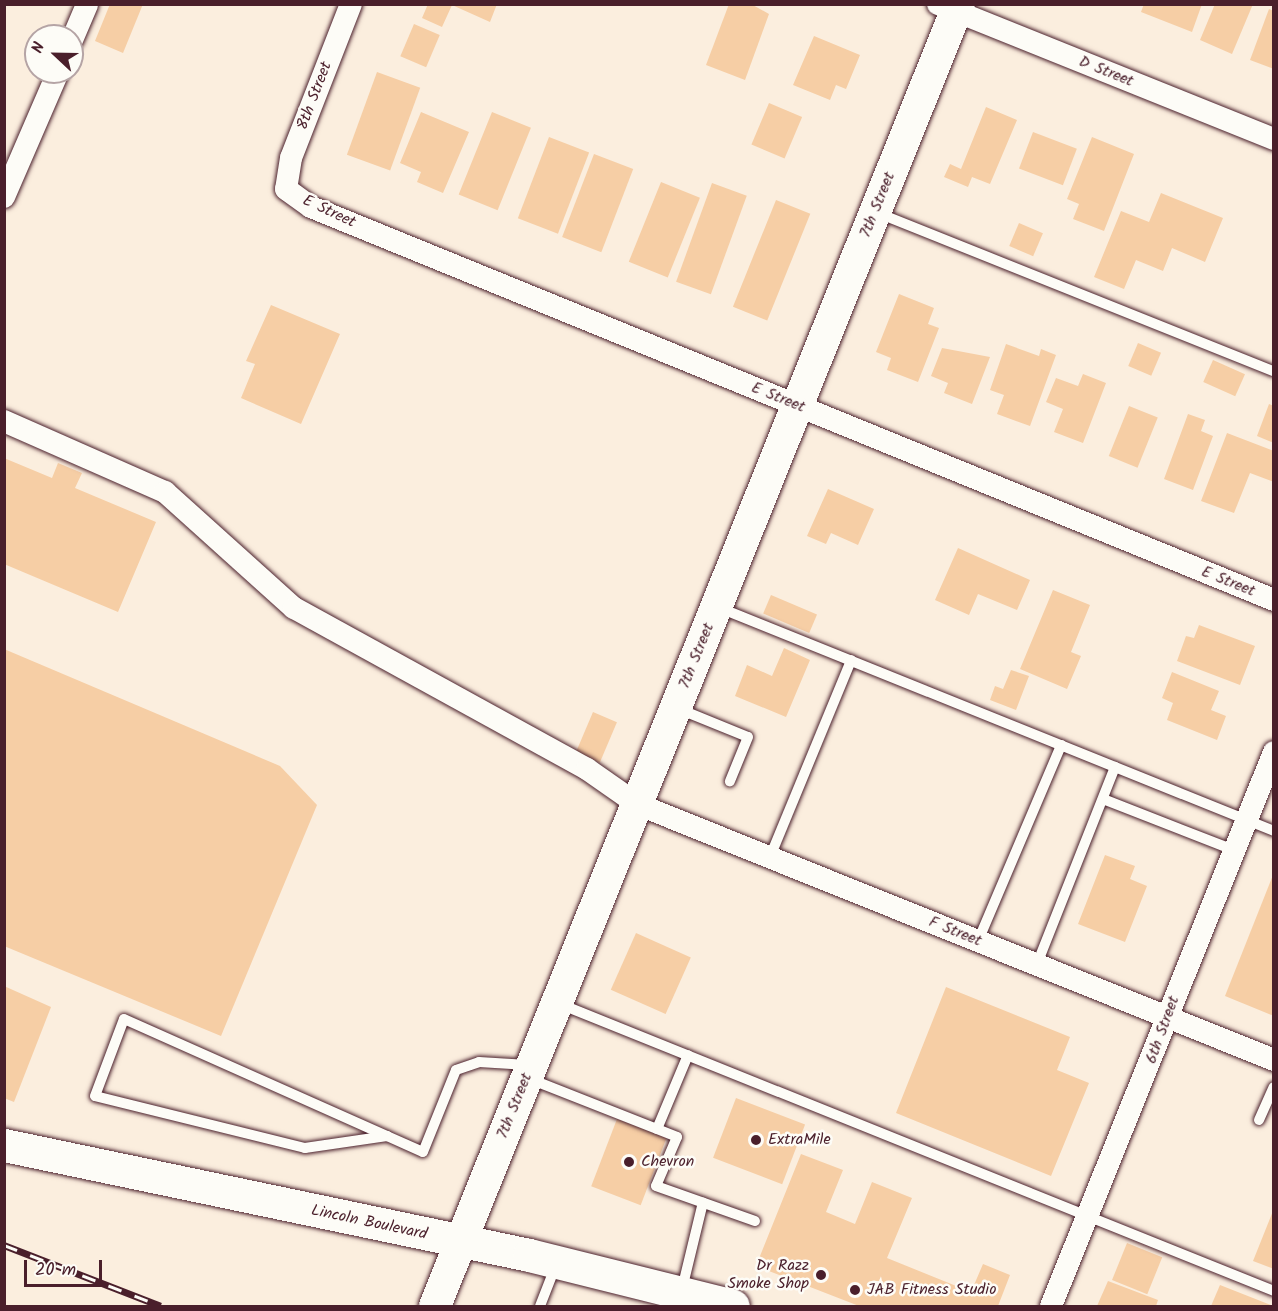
<!DOCTYPE html>
<html>
<head>
<meta charset="utf-8">
<style>
	body { margin:0 }
	#map { position:relative; width:1278px; height:1311px; overflow:hidden; background:#fbeede; font-family:Kalam,sans-serif }
	div>[style] { position:absolute }
	[style*='--x'] { left:calc(var(--x)*1px); top:calc(var(--y)*1px); width:calc(var(--w)*1px); rotate:calc(var(--a)*1deg) }
	.building>* { inset:0; background:#f6cea5; transform-origin:0 0 }
	.roads { filter:drop-shadow(0 0 2px #4a1f2b) drop-shadow(0 0 2px #4a1f2b) }
	.lane>* { height:10px; margin:-5px; padding:0 5px; transform-origin:5px; border-radius:5px; background:#fdfcf7 }
	.street>* { height:22px; margin:-11px; padding:0 11px; transform-origin:11px; border-radius:11px; background:#fdfcf7 }
	.secondary>* { height:32px; margin:-16px; padding:0 16px; transform-origin:16px; border-radius:16px; background:#fdfcf7 }
	.primary>* { height:33px; margin:-16.5px; padding:0 16.5px; transform-origin:16.5px; border-radius:16.5px; background:#fdfcf7 }
	.rail>* { height:7px; margin-top:-3.5px; transform-origin:0; background:repeating-linear-gradient(90deg,#fdfcf7 0 14px,#4a1f2b 0 28px); box-sizing:border-box; border-block:2px solid #4a1f2b }
	.dots>* { width:16px; height:16px; translate:-50% -50%; box-sizing:border-box; border:3px solid #fdfcf7; border-radius:50% }
	span { translate:-50% -50%; white-space:nowrap; text-align:center; line-height:1.15; -webkit-text-stroke:5px #fdfcf7; paint-order:stroke }
	.street-label { font-size:16px; color:#4a1f2b }
	.poi-label { font-size:16px; color:#4a1f2b }
	.left { translate:0 -50%; text-align:left }
	.right { translate:-100% -50%; text-align:right }
	.frame { position:absolute; inset:0; border:6px solid #4a1f2b; pointer-events:none }
	.north { position:absolute; left:24px; top:24px; width:60px; height:60px; box-sizing:border-box; background:#fdfcf7; border:2px solid #b5a4a5; border-radius:50%; rotate:292deg; font-size:16px; font-weight:700; line-height:24px; text-align:center; color:#4a1f2b }
	.north::after { content:''; display:block; margin:auto; width:21px; height:27px; background:#4a1f2b; clip-path:polygon(50% 0,100% 100%,50% 72%,0 100%) }
	.scale { position:absolute; left:24px; top:1260px; width:78px; height:27px; box-sizing:border-box; border:3px solid #4a1f2b; border-top:0; padding-left:8px; font-size:18px; line-height:21px; white-space:nowrap; color:#4a1f2b; -webkit-text-stroke:4px #fdfcf7; paint-order:stroke }
</style>
</head>
<body>
<div id="map">
	<div class="building">
		<i style="clip-path:polygon(110px 4px,143px 4px,123px 53px,95px 41px)"></i>
		<i style="clip-path:polygon(428px 4px,497px 4px,490px 22px,452px 5px,442px 27px,422px 18px)"></i>
		<i style="clip-path:polygon(729px 4px,751px 4px,769px 14px,745px 80px,706px 65px)"></i>
		<i style="clip-path:polygon(1144px 4px,1202px 4px,1192px 32px,1141px 12px)"></i>
		<i style="clip-path:polygon(1215px 4px,1253px 4px,1232px 54px,1200px 40px)"></i>
		<i style="clip-path:polygon(1269px 9px,1274px 11px,1274px 69px,1250px 60px)"></i>
		<i style="left:414px;top:24px;width:28px;height:35px;rotate:23deg"></i>
		<i style="clip-path:polygon(814px 36px,860px 55px,846px 89px,836px 85px,830px 100px,793px 85px)"></i>
		<i style="left:377px;top:72px;width:46px;height:88px;rotate:20deg"></i>
		<i style="left:769px;top:103px;width:36px;height:45px;rotate:23deg"></i>
		<i style="clip-path:polygon(986px 107px,1017px 120px,990px 184px,972px 177px,968px 187px,944px 177px,950px 164px,961px 169px)"></i>
		<i style="clip-path:polygon(421px 112px,469px 132px,443px 193px,417px 182px,421px 172px,400px 163px)"></i>
		<i style="left:492px;top:112px;width:42px;height:89px;rotate:22deg"></i>
		<i style="left:1033px;top:132px;width:47px;height:39px;rotate:21deg"></i>
		<i style="left:549px;top:137px;width:43px;height:87px;rotate:21deg"></i>
		<i style="clip-path:polygon(1092px 137px,1134px 154px,1104px 231px,1073px 219px,1079px 204px,1067px 199px)"></i>
		<i style="left:594px;top:154px;width:42px;height:89px;rotate:21deg"></i>
		<i style="left:661px;top:182px;width:42px;height:86px;rotate:22deg"></i>
		<i style="left:712px;top:183px;width:37px;height:105px;rotate:20deg"></i>
		<i style="clip-path:polygon(1161px 193px,1223px 218px,1205px 262px,1172px 248px,1163px 271px,1136px 260px,1124px 289px,1094px 277px,1121px 211px,1149px 222px)"></i>
		<i style="left:776px;top:200px;width:37px;height:115px;rotate:22deg"></i>
		<i style="left:1019px;top:223px;width:26px;height:25px;rotate:23deg"></i>
		<i style="clip-path:polygon(899px 294px,934px 308px,928px 324px,939px 328px,918px 382px,887px 370px,891px 358px,876px 352px)"></i>
		<i style="clip-path:polygon(271px 305px,340px 334px,301px 424px,241px 398px,255px 364px,246px 361px)"></i>
		<i style="left:1138px;top:343px;width:25px;height:25px;rotate:23deg"></i>
		<i style="clip-path:polygon(1006px 344px,1039px 356px,1041px 349px,1056px 355px,1030px 426px,997px 414px,1004px 395px,990px 390px)"></i>
		<i style="clip-path:polygon(942px 348px,990px 357px,972px 404px,944px 393px,948px 383px,931px 376px)"></i>
		<i style="left:1213px;top:360px;width:35px;height:24px;rotate:24deg"></i>
		<i style="clip-path:polygon(1083px 374px,1106px 383px,1083px 443px,1054px 432px,1063px 409px,1046px 402px,1056px 378px,1078px 386px)"></i>
		<i style="clip-path:polygon(1269px 404px,1274px 406px,1274px 443px,1257px 436px)"></i>
		<i style="left:1129px;top:406px;width:31px;height:54px;rotate:22deg"></i>
		<i style="clip-path:polygon(1188px 414px,1205px 420px,1201px 431px,1213px 436px,1193px 490px,1164px 479px)"></i>
		<i style="clip-path:polygon(1227px 433px,1274px 451px,1274px 482px,1250px 473px,1234px 513px,1201px 501px)"></i>
		<i style="clip-path:polygon(4px 458px,52px 478px,58px 463px,82px 473px,75px 488px,156px 522px,118px 612px,4px 564px)"></i>
		<i style="clip-path:polygon(828px 489px,874px 509px,858px 545px,831px 533px,826px 544px,807px 536px)"></i>
		<i style="clip-path:polygon(958px 548px,1030px 580px,1017px 610px,978px 594px,969px 615px,935px 600px)"></i>
		<i style="clip-path:polygon(1053px 590px,1090px 605px,1071px 652px,1081px 656px,1067px 689px,1020px 669px)"></i>
		<i style="left:771px;top:595px;width:50px;height:20px;rotate:23deg"></i>
		<i style="clip-path:polygon(1199px 625px,1255px 646px,1240px 685px,1177px 661px,1186px 636px,1194px 638px)"></i>
		<i style="clip-path:polygon(784px 648px,810px 660px,786px 717px,735px 696px,747px 665px,772px 676px)"></i>
		<i style="clip-path:polygon(4px 649px,280px 766px,317px 805px,221px 1036px,4px 946px)"></i>
		<i style="clip-path:polygon(1011px 670px,1029px 676px,1016px 710px,990px 700px,995px 686px,1003px 689px)"></i>
		<i style="clip-path:polygon(1172px 672px,1219px 691px,1211px 710px,1226px 716px,1217px 740px,1167px 720px,1173px 703px,1162px 698px)"></i>
		<i style="left:593px;top:712px;width:26px;height:44px;rotate:23deg"></i>
		<i style="clip-path:polygon(1105px 855px,1135px 866px,1130px 879px,1147px 886px,1125px 942px,1078px 924px)"></i>
		<i style="clip-path:polygon(1273px 875px,1274px 875px,1274px 1016px,1225px 996px)"></i>
		<i style="left:636px;top:933px;width:60px;height:62px;rotate:24deg"></i>
		<i style="clip-path:polygon(4px 986px,51px 1007px,14px 1102px,4px 1098px)"></i>
		<i style="clip-path:polygon(946px 987px,1070px 1037px,1057px 1070px,1089px 1083px,1051px 1176px,896px 1113px)"></i>
		<i style="left:736px;top:1098px;width:74px;height:64px;rotate:21deg"></i>
		<i style="left:617px;top:1119px;width:53px;height:72px;rotate:21deg"></i>
		<i style="clip-path:polygon(801px 1154px,843px 1170px,826px 1212px,855px 1224px,872px 1182px,912px 1198px,887px 1258px,971px 1292px,983px 1264px,1010px 1275px,998px 1306px,859px 1306px,756px 1266px)"></i>
		<i style="clip-path:polygon(1273px 1211px,1274px 1211px,1274px 1269px,1253px 1261px)"></i>
		<i style="left:1127px;top:1243px;width:38px;height:40px;rotate:22deg"></i>
		<i style="clip-path:polygon(1108px 1281px,1158px 1300px,1156px 1306px,1097px 1306px)"></i>
		<i style="clip-path:polygon(1220px 1285px,1273px 1306px,1211px 1306px)"></i>
	</div>
	<div class="roads">
		<div class="lane">
			<i style="--x:878;--y:213;--w:426;--a:21.8"></i>
			<i style="--x:720;--y:608;--w:597;--a:21.93"></i>
			<i style="--x:679;--y:709;--w:74;--a:22.1"></i>
			<i style="--x:748;--y:737;--w:48;--a:112.2"></i>
			<i style="--x:1103;--y:799;--w:141;--a:21.3"></i>
			<i style="--x:770;--y:857;--w:213;--a:-67.6"></i>
			<i style="--x:978;--y:941;--w:213;--a:-67"></i>
			<i style="--x:1037;--y:964;--w:212;--a:-68.4"></i>
			<i style="--x:560;--y:1004;--w:770;--a:21.9"></i>
			<i style="--x:530;--y:1079;--w:158;--a:21.5"></i>
			<i style="--x:677;--y:1137;--w:53;--a:113.2"></i>
			<i style="--x:656;--y:1186;--w:105;--a:19.5"></i>
			<i style="--x:1259;--y:1120;--w:36;--a:-66"></i>
			<i style="--x:657;--y:1129;--w:80;--a:-67.3"></i>
			<i style="--x:387;--y:1136;--w:83;--a:171.7"></i>
			<i style="--x:305;--y:1148;--w:216;--a:-166.1"></i>
			<i style="--x:95;--y:1096;--w:82;--a:-69.4"></i>
			<i style="--x:124;--y:1019;--w:288;--a:24"></i>
			<i style="--x:387;--y:1136;--w:39;--a:24"></i>
			<i style="--x:423;--y:1152;--w:88;--a:-68.1"></i>
			<i style="--x:456;--y:1070;--w:24;--a:-19"></i>
			<i style="--x:479;--y:1062;--w:49;--a:3.5"></i>
			<i style="--x:682;--y:1289;--w:89;--a:-76.4"></i>
			<i style="--x:540;--y:1306;--w:44;--a:-68.7"></i>
		</div>
		<div class="street">
			<i style="--x:351;--y:4;--w:165;--a:111.3"></i>
			<i style="--x:291;--y:158;--w:31;--a:99"></i>
			<i style="--x:286;--y:189;--w:31;--a:36"></i>
			<i style="--x:311;--y:207;--w:1040;--a:22.2"></i>
			<i style="--x:938;--y:4;--w:362;--a:21.9"></i>
			<i style="--x:72;--y:40;--w:39;--a:-67"></i>
			<i style="--x:4;--y:197;--w:136;--a:-66.6"></i>
			<i style="--x:4;--y:421;--w:176;--a:23.8"></i>
			<i style="--x:165;--y:492;--w:173;--a:42"></i>
			<i style="--x:294;--y:608;--w:334;--a:28.8"></i>
			<i style="--x:587;--y:769;--w:61;--a:35"></i>
			<i style="--x:637;--y:804;--w:687;--a:21.89"></i>
			<i style="--x:1051;--y:1306;--w:597;--a:-68.07"></i>
		</div>
		<div class="secondary">
			<i style="--x:435;--y:1306;--w:1403;--a:-68.08"></i>
		</div>
		<div class="primary">
			<i style="--x:4;--y:1145;--w:536;--a:11.83"></i>
			<i style="--x:529;--y:1255;--w:210;--a:14"></i>
		</div>
	</div>
	<div class="rail">
		<i style="--x:4;--y:1245;--w:168;--a:21.2"></i>
	</div>
	<div class="dots">
		<i style="left:756px;top:1140px;background:#4a1f2b"></i>
		<i style="left:629px;top:1162px;background:#4a1f2b"></i>
		<i style="left:821px;top:1275px;background:#4a1f2b"></i>
		<i style="left:855px;top:1290px;background:#4a1f2b"></i>
	</div>
	<div class="street-label">
		<span style="left:1106px;top:72px;rotate:22deg">D Street</span>
		<span style="left:315px;top:96px;rotate:-69deg">8th Street</span>
		<span style="left:878px;top:205px;rotate:-68deg">7th Street</span>
		<span style="left:329px;top:212px;rotate:25deg">E Street</span>
		<span style="left:778px;top:398px;rotate:22deg">E Street</span>
		<span style="left:1228px;top:582px;rotate:22deg">E Street</span>
		<span style="left:697px;top:656px;rotate:-68deg">7th Street</span>
		<span style="left:955px;top:932px;rotate:22deg">F Street</span>
		<span style="left:1163px;top:1030px;rotate:-70deg">6th Street</span>
		<span style="left:515px;top:1106px;rotate:-68deg">7th Street</span>
		<span style="left:369px;top:1223px;rotate:12deg">Lincoln Boulevard</span>
	</div>
	<div class="poi-label">
		<span class="left" style="left:768px;top:1140px">ExtraMile</span>
		<span class="left" style="left:641px;top:1162px">Chevron</span>
		<span class="right" style="left:809px;top:1275px">Dr Razz<br>Smoke Shop</span>
		<span class="left" style="left:867px;top:1290px">JAB Fitness Studio</span>
	</div>
	<div class="frame"></div>
	<div class="north">N</div>
	<div class="scale">20 m</div>
</div>
</body>
</html>
